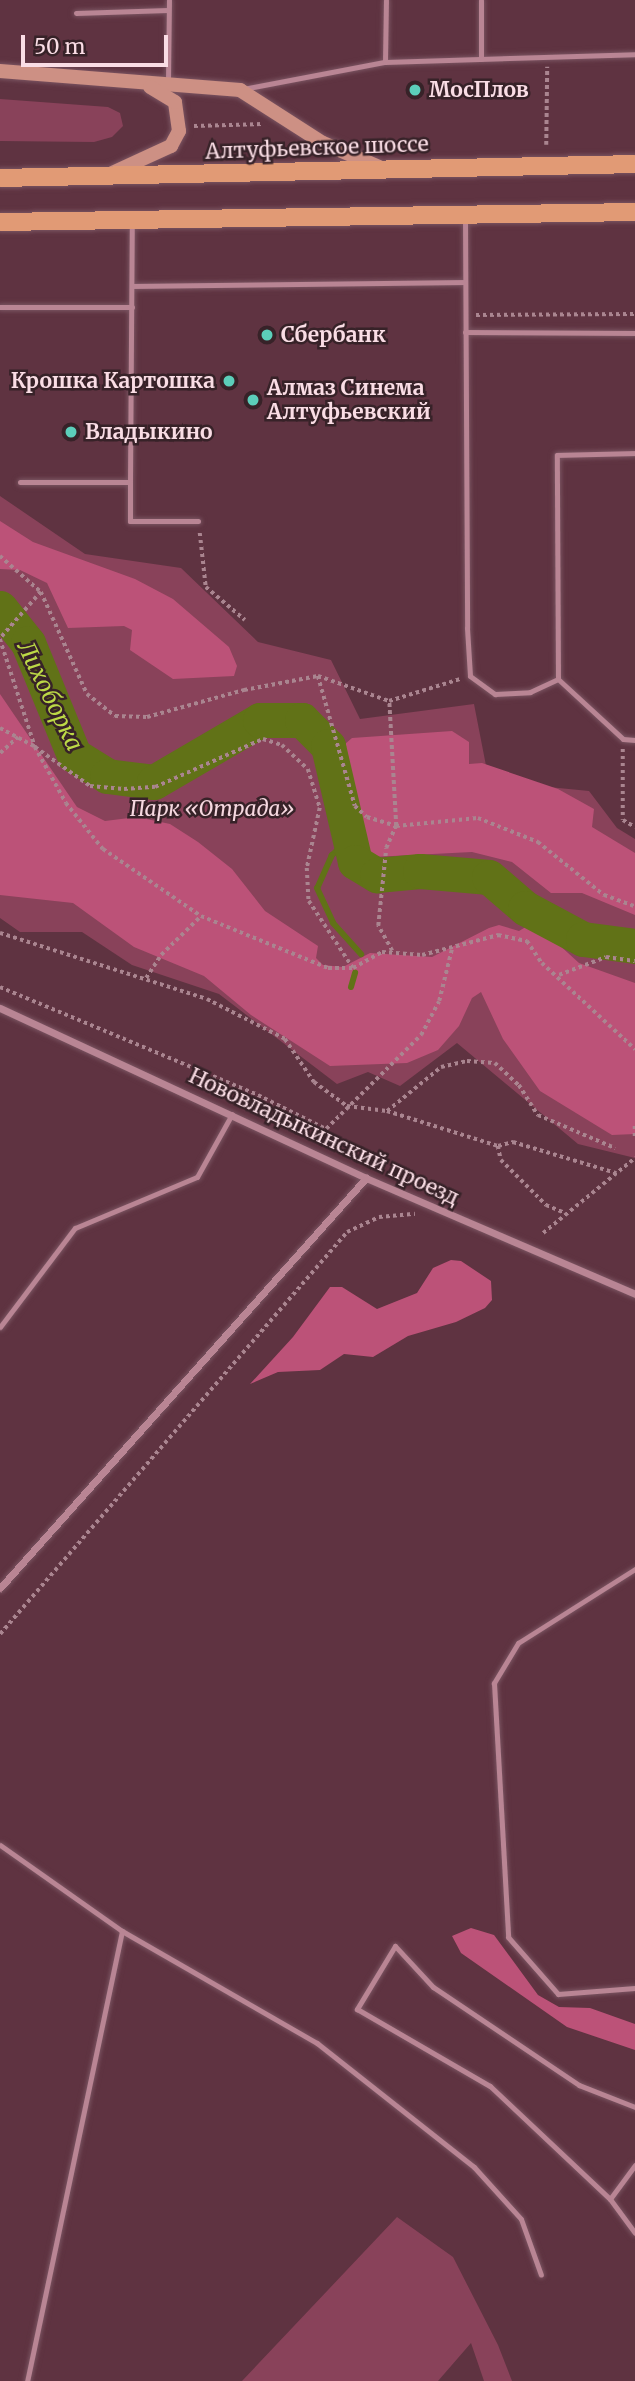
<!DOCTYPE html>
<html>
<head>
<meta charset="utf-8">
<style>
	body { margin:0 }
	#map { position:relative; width:635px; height:2381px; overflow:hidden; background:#5f3341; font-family:Merriweather,serif }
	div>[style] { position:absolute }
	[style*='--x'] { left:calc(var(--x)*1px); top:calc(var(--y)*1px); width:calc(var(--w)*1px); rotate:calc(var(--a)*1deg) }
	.green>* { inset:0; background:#89425a }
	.forest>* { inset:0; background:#bc5278 }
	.stream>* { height:6px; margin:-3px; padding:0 3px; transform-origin:3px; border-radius:3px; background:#617217 }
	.river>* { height:35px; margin:-17.5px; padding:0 17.5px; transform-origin:17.5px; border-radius:17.5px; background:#617217 }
	.path>* { height:3.5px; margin-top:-1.75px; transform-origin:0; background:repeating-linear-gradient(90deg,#aa8590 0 3.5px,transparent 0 7px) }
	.roads { filter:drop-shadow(0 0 2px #7a5461) drop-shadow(0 0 2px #7a5461) }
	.lane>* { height:5px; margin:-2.5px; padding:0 2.5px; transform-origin:2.5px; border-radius:2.5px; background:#b98594 }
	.street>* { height:7px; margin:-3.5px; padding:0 3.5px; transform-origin:3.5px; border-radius:3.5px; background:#b98594 }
	.secondary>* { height:14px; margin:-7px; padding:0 7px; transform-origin:7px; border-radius:7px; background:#cd9084 }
	.primary>* { height:18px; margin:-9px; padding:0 9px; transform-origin:9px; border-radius:9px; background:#e19a75 }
	.dots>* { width:19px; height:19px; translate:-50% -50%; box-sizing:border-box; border:4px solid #372228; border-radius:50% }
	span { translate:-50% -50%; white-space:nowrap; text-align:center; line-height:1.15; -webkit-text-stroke:5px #372228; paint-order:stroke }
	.poi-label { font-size:21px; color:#fadde5; font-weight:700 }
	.left { translate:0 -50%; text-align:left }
	.right { translate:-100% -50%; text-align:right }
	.street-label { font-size:21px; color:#fadde5 }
	.park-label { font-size:21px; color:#f6d8e0; font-style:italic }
	.water-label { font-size:23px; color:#bcd946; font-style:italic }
	.scale { position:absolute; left:21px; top:35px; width:147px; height:32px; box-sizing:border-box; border:4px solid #fadde5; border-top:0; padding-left:9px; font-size:21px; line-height:24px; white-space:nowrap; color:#fadde5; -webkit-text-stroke:5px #372228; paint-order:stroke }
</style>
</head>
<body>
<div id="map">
	<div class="green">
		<i style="clip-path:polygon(0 99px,108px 107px,120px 113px,123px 126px,112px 137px,94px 142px,0 141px)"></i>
		<i style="clip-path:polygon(0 496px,85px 554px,181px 568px,258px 642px,331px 660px,360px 719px,474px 704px,489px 781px,589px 791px,617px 828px,635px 839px,635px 1158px,578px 1144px,457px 1043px,400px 1086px,368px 1072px,337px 1084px,219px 994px,132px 965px,82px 932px,20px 932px,0 918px)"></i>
		<i style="clip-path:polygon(397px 2217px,453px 2257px,498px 2345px,512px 2381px,484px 2381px,471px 2343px,438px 2381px,242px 2381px)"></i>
	</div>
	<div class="forest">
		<i style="clip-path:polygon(0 521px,33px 542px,135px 579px,173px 599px,229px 647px,237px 666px,234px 676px,173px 679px,130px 650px,132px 630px,124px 626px,68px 628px,47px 583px,20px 570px,0 569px)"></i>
		<i style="clip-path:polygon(0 694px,77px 807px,105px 821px,137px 817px,170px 824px,198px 842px,232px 869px,265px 911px,318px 946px,316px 958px,323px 965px,343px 967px,370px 953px,432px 957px,489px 928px,499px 925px,519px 931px,534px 922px,579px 963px,635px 983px,635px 1134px,612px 1135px,540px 1091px,503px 1039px,481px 992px,472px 998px,459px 1026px,438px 1050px,407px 1063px,330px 1066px,251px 1015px,204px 976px,134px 947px,73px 903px,0 895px)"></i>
		<i style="clip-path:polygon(452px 731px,469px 742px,469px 764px,482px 763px,558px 789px,594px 809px,592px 827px,635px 853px,635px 915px,582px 893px,551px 893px,512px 862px,472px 852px,373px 857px,349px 824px,340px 765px,345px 744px,352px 738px)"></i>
		<i style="clip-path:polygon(451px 1260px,461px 1261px,491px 1281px,492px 1300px,485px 1308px,456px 1322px,408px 1336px,373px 1357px,344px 1354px,320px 1370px,278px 1372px,250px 1384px,293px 1337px,330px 1287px,342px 1287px,377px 1309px,417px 1293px,433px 1268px)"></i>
		<i style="clip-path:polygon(471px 1928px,494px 1935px,538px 1995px,559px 2007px,590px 2008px,635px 2024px,635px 2050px,567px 2027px,461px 1953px,452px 1936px)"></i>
	</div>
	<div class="stream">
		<i style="--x:347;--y:841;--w:21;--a:137"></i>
		<i style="--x:332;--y:855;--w:36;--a:114"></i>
		<i style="--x:317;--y:888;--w:38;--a:65"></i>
		<i style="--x:333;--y:923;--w:42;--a:47.9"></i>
		<i style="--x:351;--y:987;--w:15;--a:-74"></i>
	</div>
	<div class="river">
		<i style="--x:0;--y:608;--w:45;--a:51.3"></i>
		<i style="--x:28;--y:643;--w:121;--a:67.7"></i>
		<i style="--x:74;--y:755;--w:39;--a:32"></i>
		<i style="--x:107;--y:776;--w:47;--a:7.3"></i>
		<i style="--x:154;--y:782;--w:123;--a:-30.3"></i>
		<i style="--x:260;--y:720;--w:42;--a:0"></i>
		<i style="--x:302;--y:720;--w:37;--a:45"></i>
		<i style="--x:328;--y:746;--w:119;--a:76.9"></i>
		<i style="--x:355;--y:862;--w:26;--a:31"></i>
		<i style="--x:377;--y:875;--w:43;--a:-5.3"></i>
		<i style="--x:420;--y:871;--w:69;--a:5"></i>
		<i style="--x:489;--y:877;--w:48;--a:40.7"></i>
		<i style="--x:525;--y:908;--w:66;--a:28.1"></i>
		<i style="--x:583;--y:939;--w:52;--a:7.7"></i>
	</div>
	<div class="path">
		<i style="--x:194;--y:126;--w:68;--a:-1.7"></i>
		<i style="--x:546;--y:145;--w:78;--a:-89.3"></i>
		<i style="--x:476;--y:315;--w:159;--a:-0.4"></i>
		<i style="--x:200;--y:533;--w:54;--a:83.7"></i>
		<i style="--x:206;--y:587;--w:51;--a:40.2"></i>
		<i style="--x:0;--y:556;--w:55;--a:41.3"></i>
		<i style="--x:41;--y:592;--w:112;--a:65.7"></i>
		<i style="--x:87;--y:694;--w:36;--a:38"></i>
		<i style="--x:115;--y:716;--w:32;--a:2"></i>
		<i style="--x:147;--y:717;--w:101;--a:-15.6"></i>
		<i style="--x:244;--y:690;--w:75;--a:-10.7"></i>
		<i style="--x:318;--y:676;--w:75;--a:19.4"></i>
		<i style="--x:41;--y:592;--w:62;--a:131.1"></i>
		<i style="--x:0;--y:639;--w:114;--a:72"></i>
		<i style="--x:35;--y:747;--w:67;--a:35.3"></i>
		<i style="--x:90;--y:786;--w:34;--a:5"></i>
		<i style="--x:124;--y:789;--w:31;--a:-4"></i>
		<i style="--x:155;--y:787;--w:118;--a:-24"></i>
		<i style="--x:263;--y:739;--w:20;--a:18"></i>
		<i style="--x:282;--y:745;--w:35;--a:43"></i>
		<i style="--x:308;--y:769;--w:41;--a:72.9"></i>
		<i style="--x:320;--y:808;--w:61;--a:102.2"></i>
		<i style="--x:307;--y:868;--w:33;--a:87"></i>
		<i style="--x:309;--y:901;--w:80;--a:56.7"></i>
		<i style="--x:318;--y:676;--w:135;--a:74.1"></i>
		<i style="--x:355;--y:806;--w:16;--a:43"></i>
		<i style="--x:367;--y:817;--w:30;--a:17"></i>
		<i style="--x:396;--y:826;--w:82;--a:-5.6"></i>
		<i style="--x:478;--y:818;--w:65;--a:21.8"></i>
		<i style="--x:538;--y:842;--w:85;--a:38.8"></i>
		<i style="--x:604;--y:895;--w:33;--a:20"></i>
		<i style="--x:0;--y:728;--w:40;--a:28"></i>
		<i style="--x:35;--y:747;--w:64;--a:61"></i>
		<i style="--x:66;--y:803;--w:59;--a:51.2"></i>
		<i style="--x:103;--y:849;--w:119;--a:34.4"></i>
		<i style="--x:201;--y:916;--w:137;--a:22.3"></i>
		<i style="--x:328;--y:968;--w:25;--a:0"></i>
		<i style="--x:353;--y:968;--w:33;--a:-29"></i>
		<i style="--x:382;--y:952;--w:40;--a:4.3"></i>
		<i style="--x:422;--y:955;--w:79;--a:-14.7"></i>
		<i style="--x:498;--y:935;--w:30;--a:12"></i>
		<i style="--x:527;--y:941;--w:27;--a:56"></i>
		<i style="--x:542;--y:963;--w:127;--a:42.8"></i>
		<i style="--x:623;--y:749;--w:71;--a:90"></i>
		<i style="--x:623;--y:820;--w:14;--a:30"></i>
		<i style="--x:0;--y:753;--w:24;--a:-42"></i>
		<i style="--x:0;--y:933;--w:217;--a:17.7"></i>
		<i style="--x:207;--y:999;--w:88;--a:27.1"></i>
		<i style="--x:285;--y:1039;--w:52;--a:56"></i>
		<i style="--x:314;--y:1082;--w:41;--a:36"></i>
		<i style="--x:347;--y:1106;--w:40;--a:7.1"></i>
		<i style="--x:387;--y:1111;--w:116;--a:17.5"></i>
		<i style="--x:498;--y:1146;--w:14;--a:78"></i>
		<i style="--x:501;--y:1160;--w:64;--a:45"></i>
		<i style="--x:546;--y:1205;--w:21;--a:23"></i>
		<i style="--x:392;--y:951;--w:29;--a:-119"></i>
		<i style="--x:378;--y:926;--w:78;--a:-84.1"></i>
		<i style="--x:386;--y:848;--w:24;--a:-66"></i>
		<i style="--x:396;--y:826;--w:125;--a:-93.2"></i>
		<i style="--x:389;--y:701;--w:74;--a:-17.2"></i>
		<i style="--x:559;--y:975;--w:50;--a:-21"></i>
		<i style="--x:606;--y:957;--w:29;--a:8"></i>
		<i style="--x:146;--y:978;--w:27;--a:-57"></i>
		<i style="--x:161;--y:955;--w:56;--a:-44.3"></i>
		<i style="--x:0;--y:987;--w:280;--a:22.7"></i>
		<i style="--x:258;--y:1095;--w:76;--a:26.6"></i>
		<i style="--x:326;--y:1129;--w:134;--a:-44.7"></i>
		<i style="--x:421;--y:1035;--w:38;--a:-62"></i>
		<i style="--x:439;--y:1001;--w:55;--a:-76.2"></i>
		<i style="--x:387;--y:1111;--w:70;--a:-39.2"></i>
		<i style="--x:441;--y:1067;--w:27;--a:-13"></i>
		<i style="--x:467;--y:1061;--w:28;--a:4"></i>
		<i style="--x:495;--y:1063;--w:33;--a:43"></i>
		<i style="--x:519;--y:1085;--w:36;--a:58"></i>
		<i style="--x:538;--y:1115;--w:84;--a:23.2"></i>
		<i style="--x:635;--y:1126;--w:12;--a:90"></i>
		<i style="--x:498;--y:1146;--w:16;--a:-15"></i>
		<i style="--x:513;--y:1142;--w:108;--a:16.8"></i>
		<i style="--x:543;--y:1233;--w:119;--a:-39.2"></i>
		<i style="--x:0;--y:1634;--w:531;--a:-49.2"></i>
		<i style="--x:347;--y:1232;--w:35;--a:-25"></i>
		<i style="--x:379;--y:1217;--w:36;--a:-5"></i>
	</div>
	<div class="roads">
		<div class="lane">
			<i style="--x:481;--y:0;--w:59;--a:90"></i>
			<i style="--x:76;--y:13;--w:92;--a:-1.9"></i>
			<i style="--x:385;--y:62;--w:62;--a:-89.1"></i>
			<i style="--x:168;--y:81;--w:81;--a:-89.3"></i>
			<i style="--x:243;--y:89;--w:145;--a:-10.8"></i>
			<i style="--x:385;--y:62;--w:250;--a:-1.8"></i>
			<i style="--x:465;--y:218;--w:410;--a:89.7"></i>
			<i style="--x:467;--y:628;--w:48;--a:86.4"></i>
			<i style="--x:470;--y:676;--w:31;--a:36"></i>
			<i style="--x:495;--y:694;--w:35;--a:-3"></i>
			<i style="--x:530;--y:692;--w:31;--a:-25"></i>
			<i style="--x:558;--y:679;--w:224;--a:-90.3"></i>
			<i style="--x:557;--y:455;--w:78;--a:-1.5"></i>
			<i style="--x:133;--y:286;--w:332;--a:-0.7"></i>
			<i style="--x:0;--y:307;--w:132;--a:0"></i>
			<i style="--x:465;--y:332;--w:170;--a:0.3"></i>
			<i style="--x:20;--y:482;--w:110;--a:0"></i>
			<i style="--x:130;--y:482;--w:259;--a:-89.6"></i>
			<i style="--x:130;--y:482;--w:39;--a:90"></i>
			<i style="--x:130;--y:521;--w:68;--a:0"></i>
			<i style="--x:558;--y:679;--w:88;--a:42.7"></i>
			<i style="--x:623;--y:739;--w:12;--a:5"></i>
			<i style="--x:0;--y:1327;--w:124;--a:-52.9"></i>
			<i style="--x:75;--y:1228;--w:132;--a:-22.7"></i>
			<i style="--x:197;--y:1177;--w:72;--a:-60.9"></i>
			<i style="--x:635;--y:1569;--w:138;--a:147.7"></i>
			<i style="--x:518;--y:1643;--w:47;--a:121"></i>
			<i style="--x:494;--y:1683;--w:254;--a:86.8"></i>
			<i style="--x:508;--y:1937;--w:76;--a:48.7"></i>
			<i style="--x:558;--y:1994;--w:77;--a:-4.5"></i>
			<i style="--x:0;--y:1845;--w:149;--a:35.2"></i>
			<i style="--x:122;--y:1931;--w:460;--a:101.9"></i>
			<i style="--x:122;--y:1931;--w:225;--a:29.9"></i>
			<i style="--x:317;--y:2043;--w:200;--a:38.3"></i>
			<i style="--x:474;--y:2167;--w:70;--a:47.9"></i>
			<i style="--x:521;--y:2219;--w:59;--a:70.3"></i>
			<i style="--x:635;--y:2107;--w:60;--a:-158.6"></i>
			<i style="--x:579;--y:2085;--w:176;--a:-146.1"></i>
			<i style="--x:433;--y:1987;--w:56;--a:-132.8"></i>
			<i style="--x:395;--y:1946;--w:74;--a:121.1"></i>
			<i style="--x:357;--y:2009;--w:154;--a:30.1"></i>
			<i style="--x:490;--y:2086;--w:165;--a:43.3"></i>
			<i style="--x:610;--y:2199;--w:42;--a:53.7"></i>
			<i style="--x:610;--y:2199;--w:42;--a:-53.7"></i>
		</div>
		<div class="street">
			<i style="--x:0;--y:1008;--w:404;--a:24.9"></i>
			<i style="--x:366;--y:1178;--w:293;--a:23.3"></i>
			<i style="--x:0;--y:1588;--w:550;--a:-48.25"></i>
		</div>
		<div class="secondary">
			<i style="--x:0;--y:71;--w:241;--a:4.5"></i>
			<i style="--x:240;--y:90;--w:98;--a:32.6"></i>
			<i style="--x:323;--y:143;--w:61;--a:23.2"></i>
			<i style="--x:112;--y:173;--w:65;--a:-24.6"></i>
			<i style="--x:171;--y:146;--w:17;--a:-62"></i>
			<i style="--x:179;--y:131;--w:29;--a:-98"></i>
			<i style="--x:175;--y:102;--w:29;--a:-149"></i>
		</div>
		<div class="primary">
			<i style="--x:0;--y:178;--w:635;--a:-1.26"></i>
			<i style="--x:0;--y:222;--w:635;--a:-0.9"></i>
		</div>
	</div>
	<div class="dots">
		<i style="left:415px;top:90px;background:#5cceba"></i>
		<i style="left:267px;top:335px;background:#5cceba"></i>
		<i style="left:229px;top:381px;background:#5cceba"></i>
		<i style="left:253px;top:400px;background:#5cceba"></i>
		<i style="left:71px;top:432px;background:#5cceba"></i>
	</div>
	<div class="poi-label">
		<span class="left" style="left:429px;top:90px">МосПлов</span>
		<span class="left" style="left:281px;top:335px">Сбербанк</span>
		<span class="right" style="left:215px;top:381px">Крошка Картошка</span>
		<span class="left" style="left:267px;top:400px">Алмаз Синема<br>Алтуфьевский</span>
		<span class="left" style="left:85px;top:432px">Владыкино</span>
	</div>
	<div class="street-label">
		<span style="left:317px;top:148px;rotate:-2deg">Алтуфьевское шоссе</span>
		<span style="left:324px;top:1137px;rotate:25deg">Нововладыкинский проезд</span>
	</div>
	<div class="park-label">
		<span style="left:212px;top:809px">Парк «Отрада»</span>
	</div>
	<div class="water-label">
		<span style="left:50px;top:696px;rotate:64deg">Лихоборка</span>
	</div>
	<div class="scale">50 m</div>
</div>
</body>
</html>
